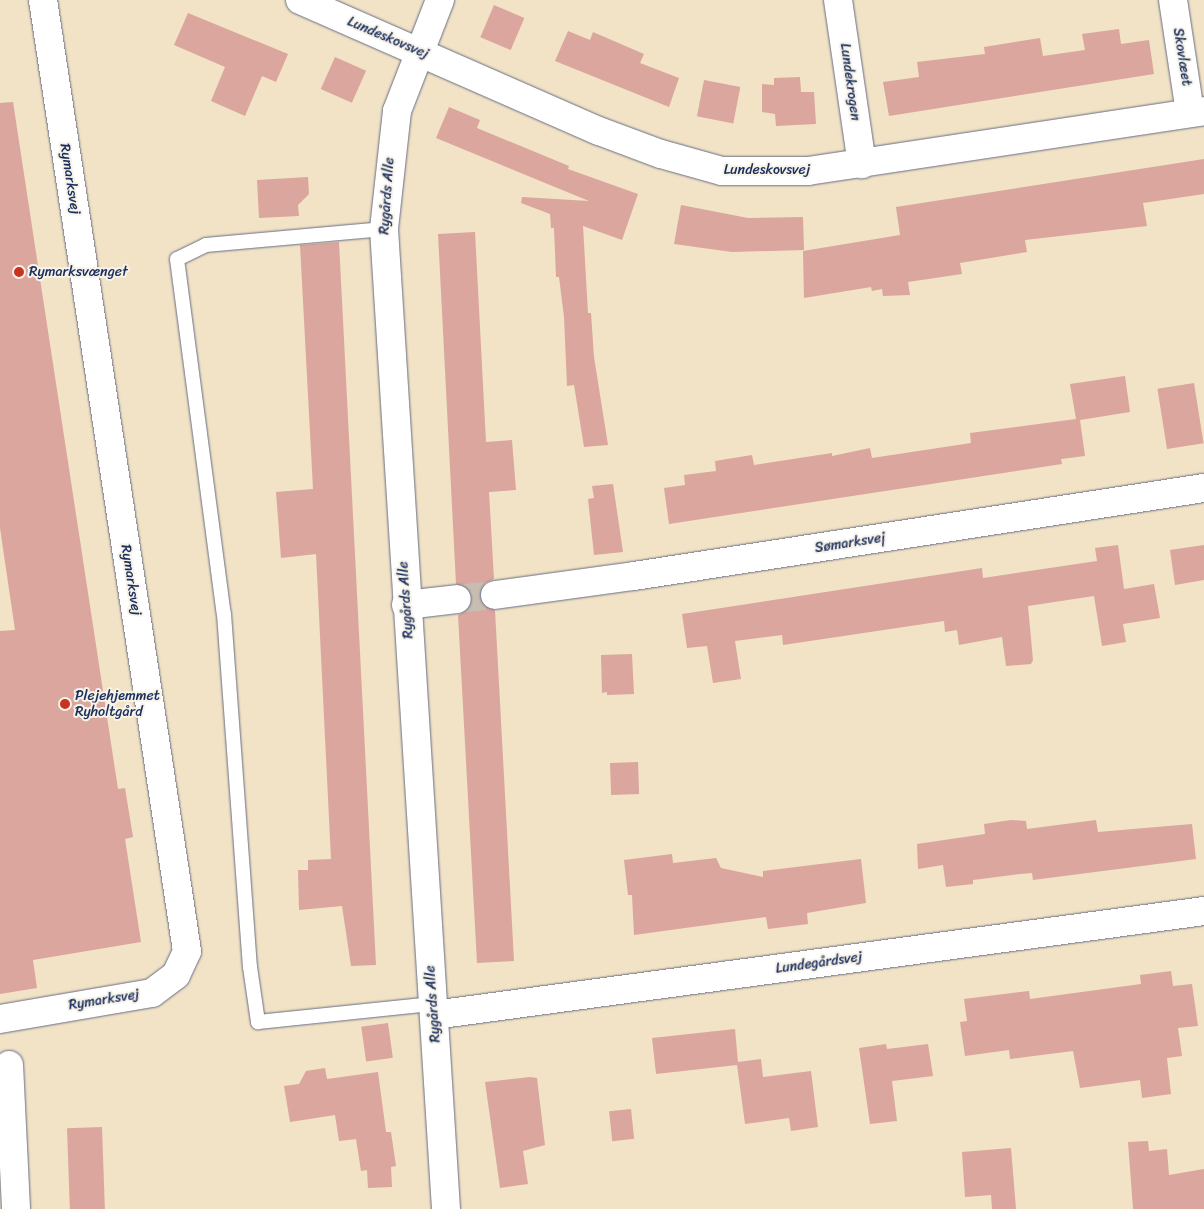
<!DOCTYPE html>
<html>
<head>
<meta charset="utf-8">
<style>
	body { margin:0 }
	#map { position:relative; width:1204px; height:1209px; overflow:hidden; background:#f2e2c6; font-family:Sriracha,sans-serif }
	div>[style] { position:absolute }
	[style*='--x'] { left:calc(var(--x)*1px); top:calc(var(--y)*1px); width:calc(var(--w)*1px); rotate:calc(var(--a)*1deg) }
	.building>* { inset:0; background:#daa69e; transform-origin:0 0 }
	.street-tunnel>* { height:28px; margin-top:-14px; transform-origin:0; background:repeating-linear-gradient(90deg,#c7beb1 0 28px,transparent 0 42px) }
	.roads { filter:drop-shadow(0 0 1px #666e82) drop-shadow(0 0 1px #666e82) }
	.lane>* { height:14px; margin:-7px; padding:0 7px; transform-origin:7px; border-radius:7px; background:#fff }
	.street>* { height:28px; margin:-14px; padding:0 14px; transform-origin:14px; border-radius:14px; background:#fff }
	.dots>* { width:14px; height:14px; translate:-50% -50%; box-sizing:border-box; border:2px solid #f7f3e8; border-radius:50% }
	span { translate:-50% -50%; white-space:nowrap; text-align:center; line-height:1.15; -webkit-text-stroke:4px #f7f3e8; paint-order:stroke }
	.street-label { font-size:14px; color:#1b2f5e }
	.poi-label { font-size:14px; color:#1b2f5e }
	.left { translate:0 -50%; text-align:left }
</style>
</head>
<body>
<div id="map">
	<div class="building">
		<i style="left:494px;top:5px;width:33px;height:35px;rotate:23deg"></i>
		<i style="clip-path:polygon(188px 13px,288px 54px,276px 82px,262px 76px,245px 116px,211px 101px,225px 67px,174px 45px)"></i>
		<i style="clip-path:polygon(1119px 29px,1121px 44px,1149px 40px,1154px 74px,889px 116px,883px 82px,919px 77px,917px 62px,985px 54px,984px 47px,1040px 38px,1043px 56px,1085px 50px,1082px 34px)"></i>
		<i style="clip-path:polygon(568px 31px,590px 40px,593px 32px,644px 54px,640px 63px,679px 78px,669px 107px,555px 61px)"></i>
		<i style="left:335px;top:57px;width:34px;height:35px;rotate:24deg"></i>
		<i style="clip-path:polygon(800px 77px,801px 92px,814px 92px,816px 124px,776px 126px,775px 114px,762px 112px,762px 84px,774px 85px,774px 78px)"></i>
		<i style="left:704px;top:80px;width:37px;height:37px;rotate:11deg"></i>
		<i style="clip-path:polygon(13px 102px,118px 789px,125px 788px,133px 837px,125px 839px,141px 942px,33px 960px,37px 988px,0 994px,0 631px,15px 630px,0 528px,0 103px)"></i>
		<i style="clip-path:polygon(449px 107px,480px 120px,477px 128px,569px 166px,568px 169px,638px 194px,622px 240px,583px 226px,588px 313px,591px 313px,594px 357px,608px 445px,584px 447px,574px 385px,567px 386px,564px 317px,559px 277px,556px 277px,554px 228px,551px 228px,550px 214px,521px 203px,522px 197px,589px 201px,436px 138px)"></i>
		<i style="clip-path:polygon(1204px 159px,1204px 194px,1143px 203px,1147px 226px,1025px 240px,1027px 252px,960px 263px,962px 274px,908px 282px,910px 295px,883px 296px,882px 289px,872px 291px,871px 287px,804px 298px,803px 251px,900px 235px,896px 207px)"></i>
		<i style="clip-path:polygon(308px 177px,309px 194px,298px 205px,299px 216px,259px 218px,257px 180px)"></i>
		<i style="clip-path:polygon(681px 205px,748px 218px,803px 217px,804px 250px,732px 252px,674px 244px)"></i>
		<i style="clip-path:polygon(475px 232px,486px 442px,512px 440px,516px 490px,489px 492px,494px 579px,485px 583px,480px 597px,483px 605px,495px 610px,514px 961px,477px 963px,458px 615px,467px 611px,473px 598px,469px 589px,456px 584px,438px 234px)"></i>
		<i style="clip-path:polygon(339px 242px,376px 965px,351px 966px,342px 906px,299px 910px,298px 870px,308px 870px,308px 860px,331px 859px,316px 554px,281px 558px,276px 492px,313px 489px,300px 245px)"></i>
		<i style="clip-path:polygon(1125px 376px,1130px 412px,1080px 420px,1085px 456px,1061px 459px,1062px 464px,669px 524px,664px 488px,685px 485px,684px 475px,716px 471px,715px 461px,752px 455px,754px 465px,832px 453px,832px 456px,870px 448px,872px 458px,971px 443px,970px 433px,1076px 419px,1070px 384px)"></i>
		<i style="left:1194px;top:383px;width:61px;height:37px;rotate:81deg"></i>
		<i style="clip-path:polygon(613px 484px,623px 552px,594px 555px,588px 499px,594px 498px,592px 486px)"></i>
		<i style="clip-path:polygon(1118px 545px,1124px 589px,1154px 584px,1160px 618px,1123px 624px,1126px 642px,1102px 646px,1094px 596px,1028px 606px,1033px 660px,1031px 664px,1006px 666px,1002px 637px,959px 645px,957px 630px,945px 632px,944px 621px,783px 645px,782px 635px,735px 641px,741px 679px,713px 683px,707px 646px,687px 648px,682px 614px,982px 568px,983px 578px,1097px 561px,1095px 548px)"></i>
		<i style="clip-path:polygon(1204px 545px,1204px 580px,1175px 585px,1170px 550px)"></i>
		<i style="clip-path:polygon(632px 654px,634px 694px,607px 695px,607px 692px,602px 693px,601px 655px)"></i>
		<i style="left:638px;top:762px;width:32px;height:28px;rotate:88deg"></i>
		<i style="clip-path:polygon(1011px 820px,1026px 821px,1027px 829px,1096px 820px,1098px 832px,1192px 824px,1196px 859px,1033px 880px,1032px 873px,1020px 874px,973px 880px,973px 884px,946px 887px,943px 865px,918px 869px,917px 844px,985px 834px,984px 824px)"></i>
		<i style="clip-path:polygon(672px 854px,673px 863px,716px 858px,721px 868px,763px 877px,763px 871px,861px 859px,866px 903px,807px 913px,808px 924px,768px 929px,766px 917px,634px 935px,632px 895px,628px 895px,624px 860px)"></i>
		<i style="clip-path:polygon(1171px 971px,1173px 986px,1192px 984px,1198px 1026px,1178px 1028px,1182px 1056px,1167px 1058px,1171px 1094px,1142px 1098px,1140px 1080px,1080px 1088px,1073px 1051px,1010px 1059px,1009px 1050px,965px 1056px,960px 1022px,967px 1021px,964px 999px,1029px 991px,1030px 999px,1141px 984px,1140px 975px)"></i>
		<i style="left:388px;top:1023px;width:35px;height:27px;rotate:82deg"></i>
		<i style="clip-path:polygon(735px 1029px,738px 1062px,761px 1059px,763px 1077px,811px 1071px,818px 1127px,791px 1131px,789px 1118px,745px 1124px,737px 1065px,656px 1074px,652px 1038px)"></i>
		<i style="clip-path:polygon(886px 1044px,887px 1049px,928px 1044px,933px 1076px,892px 1081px,897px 1121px,870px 1124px,859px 1048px)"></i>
		<i style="clip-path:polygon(325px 1068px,327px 1079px,378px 1072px,386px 1132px,391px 1132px,396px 1166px,391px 1167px,392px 1187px,368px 1188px,367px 1170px,361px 1171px,356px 1139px,339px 1141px,335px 1115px,290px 1122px,284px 1086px,299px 1084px,306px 1071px)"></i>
		<i style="clip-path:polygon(530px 1077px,537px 1078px,545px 1145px,523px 1151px,528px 1184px,500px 1188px,485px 1082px)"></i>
		<i style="left:631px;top:1109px;width:30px;height:22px;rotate:84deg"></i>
		<i style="left:102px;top:1127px;width:82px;height:35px;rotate:88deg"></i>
		<i style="clip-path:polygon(1148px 1141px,1149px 1151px,1167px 1149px,1169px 1175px,1204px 1169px,1204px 1209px,1133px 1209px,1128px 1142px)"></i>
		<i style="clip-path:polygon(1011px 1148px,1016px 1209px,992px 1209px,991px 1195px,965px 1197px,962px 1152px)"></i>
	</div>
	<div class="street-tunnel">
		<i style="--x:457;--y:599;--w:38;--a:-6"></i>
	</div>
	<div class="roads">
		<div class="lane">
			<i style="--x:384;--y:229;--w:179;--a:174.9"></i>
			<i style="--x:206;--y:245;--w:32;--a:154"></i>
			<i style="--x:177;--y:259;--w:358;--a:82.5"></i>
			<i style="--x:224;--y:614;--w:354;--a:85.8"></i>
			<i style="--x:250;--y:967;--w:56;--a:81.7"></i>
			<i style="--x:258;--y:1022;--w:176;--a:-5.9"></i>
		</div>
		<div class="street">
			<i style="--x:300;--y:0;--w:326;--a:23.7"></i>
			<i style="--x:599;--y:131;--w:66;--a:20.4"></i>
			<i style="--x:661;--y:154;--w:63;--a:15.6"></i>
			<i style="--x:722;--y:171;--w:86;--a:0"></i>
			<i style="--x:808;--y:171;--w:401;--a:-8.6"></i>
			<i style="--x:440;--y:0;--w:119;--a:111.2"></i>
			<i style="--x:397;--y:111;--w:119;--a:96.3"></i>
			<i style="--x:384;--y:229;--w:982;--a:86.38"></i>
			<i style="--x:838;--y:0;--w:166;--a:81.7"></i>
			<i style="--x:1173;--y:0;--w:114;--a:81.4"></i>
			<i style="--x:495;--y:595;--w:140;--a:-7.8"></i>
			<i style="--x:634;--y:576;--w:577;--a:-8.78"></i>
			<i style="--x:406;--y:605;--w:51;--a:-6.7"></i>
			<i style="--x:434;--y:1015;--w:777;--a:-7.69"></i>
			<i style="--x:0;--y:1019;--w:154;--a:-9.7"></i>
			<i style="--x:152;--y:993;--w:30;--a:-37"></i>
			<i style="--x:176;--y:975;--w:26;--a:-65"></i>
			<i style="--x:187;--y:951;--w:962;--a:-98.61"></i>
			<i style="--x:9;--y:1065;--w:144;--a:87.2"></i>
		</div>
	</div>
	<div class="dots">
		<i style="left:19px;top:272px;background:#c8321e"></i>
		<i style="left:65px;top:704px;background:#c8321e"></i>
	</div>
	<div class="street-label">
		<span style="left:388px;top:38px;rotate:23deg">Lundeskovsvej</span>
		<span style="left:1182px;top:57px;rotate:81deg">Skovlæet</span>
		<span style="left:850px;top:82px;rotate:82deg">Lundekrogen</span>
		<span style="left:767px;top:170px">Lundeskovsvej</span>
		<span style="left:70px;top:179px;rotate:81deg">Rymarksvej</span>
		<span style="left:387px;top:196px;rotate:-86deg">Rygårds Alle</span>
		<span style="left:850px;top:543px;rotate:-9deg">Sømarksvej</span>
		<span style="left:131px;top:580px;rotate:81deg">Rymarksvej</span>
		<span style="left:406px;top:600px;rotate:-94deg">Rygårds Alle</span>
		<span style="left:819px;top:963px;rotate:-8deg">Lundegårdsvej</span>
		<span style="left:104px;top:1000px;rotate:-9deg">Rymarksvej</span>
		<span style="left:433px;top:1004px;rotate:-94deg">Rygårds Alle</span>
	</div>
	<div class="poi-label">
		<span class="left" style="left:29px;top:272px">Rymarksvænget</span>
		<span class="left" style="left:75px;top:704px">Plejehjemmet<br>Ryholtgård</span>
	</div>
</div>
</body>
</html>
